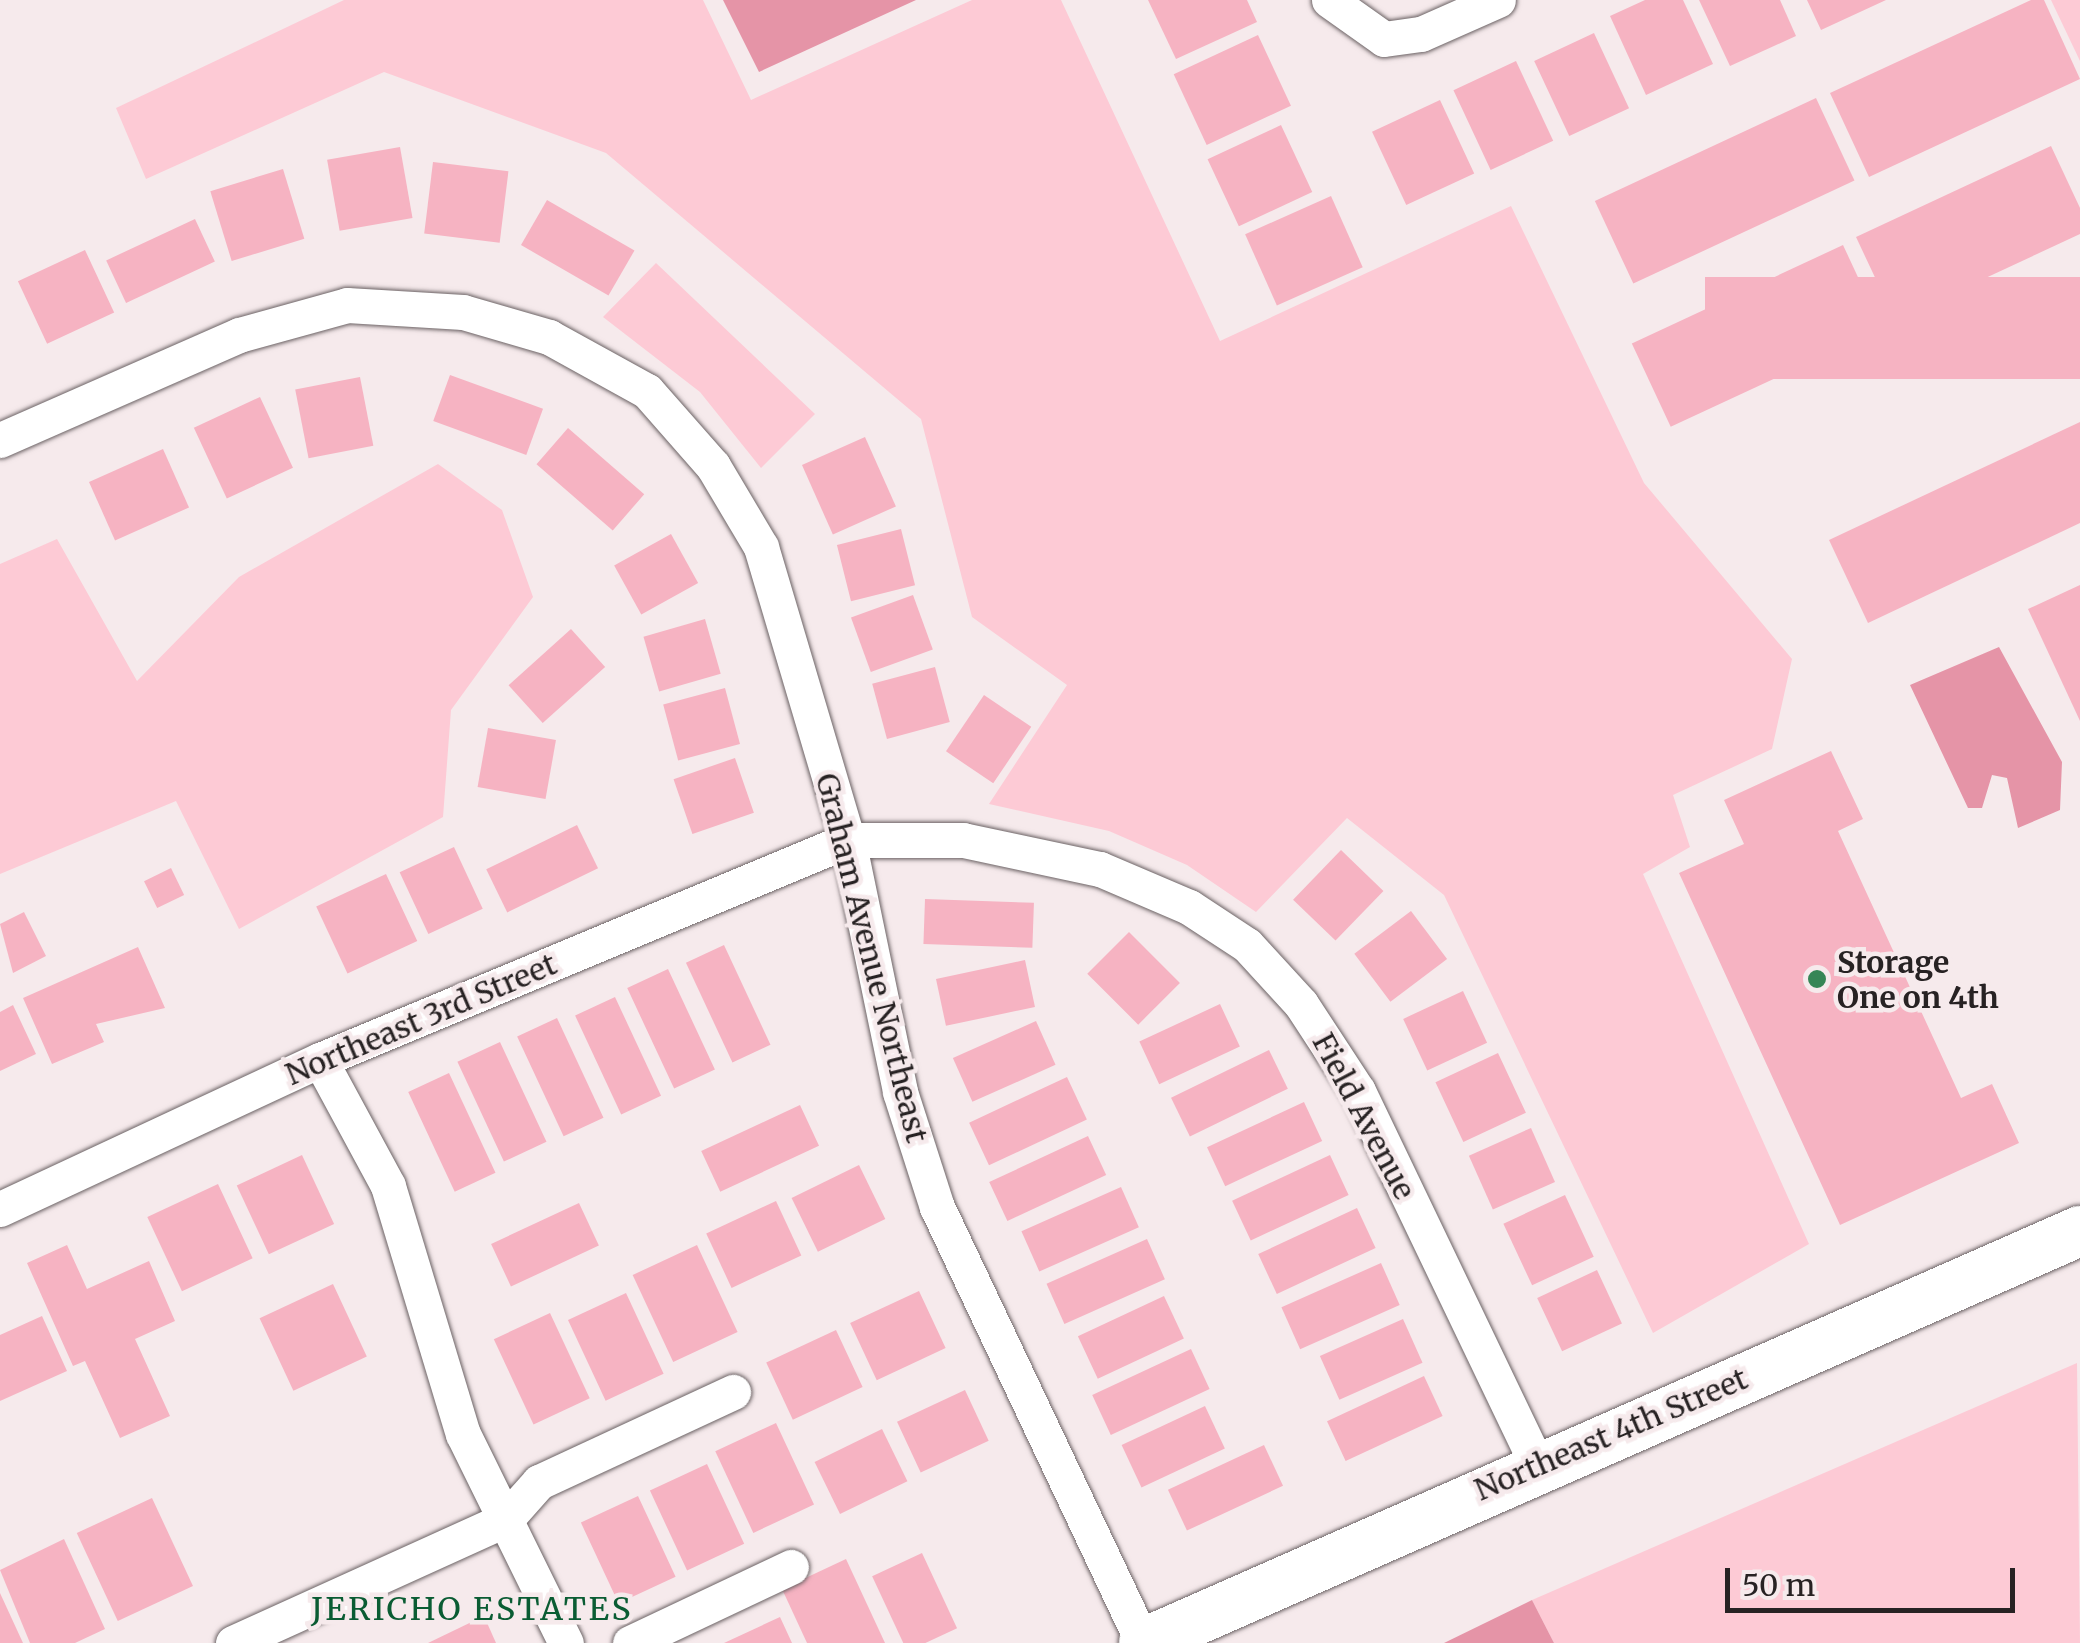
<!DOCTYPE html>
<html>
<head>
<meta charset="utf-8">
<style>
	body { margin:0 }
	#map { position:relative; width:2080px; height:1643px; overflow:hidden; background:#f6eaec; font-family:Merriweather,serif }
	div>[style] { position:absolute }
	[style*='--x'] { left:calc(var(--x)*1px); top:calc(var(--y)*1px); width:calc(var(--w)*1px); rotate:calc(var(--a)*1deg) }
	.green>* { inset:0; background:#fdcad5 }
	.water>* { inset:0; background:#e594a7 }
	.building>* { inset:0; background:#f6b3c2; transform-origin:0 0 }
	.roads { filter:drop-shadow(0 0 2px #6b6264) drop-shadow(0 0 2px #6b6264) }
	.street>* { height:35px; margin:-17.5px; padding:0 17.5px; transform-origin:17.5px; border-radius:17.5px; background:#fff }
	.secondary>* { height:50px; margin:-25px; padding:0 25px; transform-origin:25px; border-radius:25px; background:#fff }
	.dots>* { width:28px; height:28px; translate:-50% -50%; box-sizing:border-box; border:5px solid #f6eaec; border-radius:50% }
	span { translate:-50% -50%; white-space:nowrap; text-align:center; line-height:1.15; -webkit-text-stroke:9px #f6eaec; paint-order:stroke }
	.street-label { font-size:30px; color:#272223 }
	.poi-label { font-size:30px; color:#272223; font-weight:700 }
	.left { translate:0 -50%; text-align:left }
	.neighbourhood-label { font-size:32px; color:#0a5c33; letter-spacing:2.5px }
	.scale { position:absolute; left:1725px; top:1568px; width:290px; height:45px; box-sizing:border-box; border:5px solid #272223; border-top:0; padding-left:12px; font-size:30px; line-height:35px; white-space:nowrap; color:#272223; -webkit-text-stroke:8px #f6eaec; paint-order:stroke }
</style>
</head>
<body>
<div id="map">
	<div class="green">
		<i style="clip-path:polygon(344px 0,703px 0,751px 100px,972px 0,1061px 0,1220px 341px,1511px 206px,1644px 483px,1792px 659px,1772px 749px,1673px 795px,1690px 847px,1643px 874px,1809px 1244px,1653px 1333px,1444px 895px,1347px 818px,1256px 912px,1187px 865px,1109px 831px,989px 804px,1067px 685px,972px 617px,921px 419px,606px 153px,384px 72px,146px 179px,116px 108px)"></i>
		<i style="clip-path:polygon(2051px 0,2080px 0,2080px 61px)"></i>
		<i style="clip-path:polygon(656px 263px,815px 414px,761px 468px,700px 392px,603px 317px)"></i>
		<i style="clip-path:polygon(438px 464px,502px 510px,533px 597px,451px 710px,443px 817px,239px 929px,176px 801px,0 874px,0 564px,57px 539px,137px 681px,239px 577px)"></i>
		<i style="clip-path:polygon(2077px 1363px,2080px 1643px,1554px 1643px,1532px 1600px)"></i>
	</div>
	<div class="water">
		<i style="clip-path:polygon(723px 0,916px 0,759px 72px)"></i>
		<i style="clip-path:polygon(1999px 647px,2062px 762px,2060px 810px,2018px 828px,2007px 778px,1992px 775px,1982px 808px,1968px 808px,1910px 685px)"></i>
		<i style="clip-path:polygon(1532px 1600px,1554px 1643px,1444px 1643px)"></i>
	</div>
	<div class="building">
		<i style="clip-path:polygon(1148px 0,1247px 0,1257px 22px,1176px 59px)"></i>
		<i style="clip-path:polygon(1645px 0,1683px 0,1713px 64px,1646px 95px,1610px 16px)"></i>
		<i style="clip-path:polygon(1699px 0,1780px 0,1796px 36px,1730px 66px)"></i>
		<i style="clip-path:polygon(1807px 0,1886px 0,1821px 30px)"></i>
		<i style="clip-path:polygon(2031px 0,2044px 0,2080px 79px,1869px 177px,1830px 93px)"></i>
		<i style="left:1594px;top:33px;width:83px;height:66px;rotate:65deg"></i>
		<i style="left:1258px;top:35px;width:78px;height:93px;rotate:65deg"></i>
		<i style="left:1516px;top:61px;width:88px;height:69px;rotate:65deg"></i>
		<i style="left:1816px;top:98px;width:91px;height:244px;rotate:65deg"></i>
		<i style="left:1440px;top:100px;width:81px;height:75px;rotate:65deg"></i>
		<i style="left:1281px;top:125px;width:74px;height:81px;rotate:65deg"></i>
		<i style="clip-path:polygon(2051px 146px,2080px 208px,2080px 234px,1895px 320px,1856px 237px)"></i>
		<i style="left:400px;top:147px;width:72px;height:74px;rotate:80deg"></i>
		<i style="left:433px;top:162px;width:76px;height:72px;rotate:7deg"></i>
		<i style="left:283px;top:169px;width:73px;height:76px;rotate:73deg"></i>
		<i style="left:1331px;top:196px;width:78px;height:94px;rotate:66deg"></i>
		<i style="left:547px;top:200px;width:101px;height:52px;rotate:30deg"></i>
		<i style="left:195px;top:219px;width:47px;height:98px;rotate:65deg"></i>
		<i style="left:1843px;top:245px;width:92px;height:233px;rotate:65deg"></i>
		<i style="left:85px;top:250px;width:69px;height:74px;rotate:65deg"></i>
		<i style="left:2080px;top:277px;width:102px;height:375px;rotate:90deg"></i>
		<i style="left:450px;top:375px;width:99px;height:49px;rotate:20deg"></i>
		<i style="left:360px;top:377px;width:70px;height:66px;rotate:79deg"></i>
		<i style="left:260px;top:397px;width:78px;height:73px;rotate:65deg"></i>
		<i style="clip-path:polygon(2080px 422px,2080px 523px,1868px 623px,1829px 540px)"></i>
		<i style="left:568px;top:428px;width:101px;height:48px;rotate:41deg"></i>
		<i style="left:865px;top:437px;width:76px;height:69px;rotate:66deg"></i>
		<i style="left:163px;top:449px;width:64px;height:81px;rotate:66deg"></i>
		<i style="left:901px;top:529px;width:58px;height:66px;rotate:76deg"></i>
		<i style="left:671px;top:534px;width:56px;height:65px;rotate:61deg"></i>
		<i style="clip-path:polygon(2080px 585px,2080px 721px,2028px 609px)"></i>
		<i style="left:913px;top:595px;width:58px;height:66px;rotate:70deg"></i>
		<i style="left:705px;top:619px;width:57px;height:64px;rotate:74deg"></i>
		<i style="left:571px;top:629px;width:51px;height:84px;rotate:48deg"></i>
		<i style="left:935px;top:667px;width:57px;height:65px;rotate:75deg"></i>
		<i style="left:725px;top:688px;width:58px;height:64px;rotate:75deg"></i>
		<i style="left:984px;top:695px;width:57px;height:68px;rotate:34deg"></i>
		<i style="left:488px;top:728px;width:69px;height:60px;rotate:10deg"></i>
		<i style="clip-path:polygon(1831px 751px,1863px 819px,1838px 831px,1961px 1098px,1992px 1084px,2019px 1143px,1840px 1225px,1679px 873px,1744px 844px,1724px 800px)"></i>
		<i style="left:735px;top:758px;width:58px;height:65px;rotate:71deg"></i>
		<i style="left:577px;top:825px;width:48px;height:101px;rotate:64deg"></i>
		<i style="left:454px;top:847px;width:68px;height:60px;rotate:65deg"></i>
		<i style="left:1341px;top:850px;width:59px;height:69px;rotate:44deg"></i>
		<i style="left:171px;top:868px;width:30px;height:30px;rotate:64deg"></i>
		<i style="left:386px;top:874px;width:74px;height:77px;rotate:65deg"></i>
		<i style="left:925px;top:899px;width:109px;height:45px;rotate:2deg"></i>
		<i style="left:1411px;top:911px;width:60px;height:71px;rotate:53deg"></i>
		<i style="clip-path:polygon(24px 912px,46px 956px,13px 973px,0 924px)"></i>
		<i style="left:1129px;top:932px;width:72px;height:59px;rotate:45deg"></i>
		<i style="left:724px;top:945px;width:110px;height:42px;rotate:65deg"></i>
		<i style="clip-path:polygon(138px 947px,165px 1008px,96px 1024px,104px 1042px,52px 1064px,23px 998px)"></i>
		<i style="left:1025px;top:960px;width:48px;height:91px;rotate:78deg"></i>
		<i style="left:668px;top:969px;width:111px;height:45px;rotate:65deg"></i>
		<i style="left:1463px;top:991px;width:57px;height:66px;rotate:65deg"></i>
		<i style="left:615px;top:997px;width:109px;height:44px;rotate:65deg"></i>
		<i style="left:1220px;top:1004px;width:47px;height:89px;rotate:65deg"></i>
		<i style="clip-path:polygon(13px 1005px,36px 1054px,0 1071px,0 1012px)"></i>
		<i style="left:557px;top:1018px;width:110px;height:44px;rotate:65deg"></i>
		<i style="left:1036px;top:1021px;width:48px;height:91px;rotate:66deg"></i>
		<i style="left:500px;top:1042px;width:110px;height:47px;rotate:65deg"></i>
		<i style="left:1269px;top:1050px;width:43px;height:109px;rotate:64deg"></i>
		<i style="left:1498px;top:1053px;width:66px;height:69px;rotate:65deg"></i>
		<i style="left:449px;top:1073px;width:110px;height:45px;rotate:65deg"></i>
		<i style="left:1067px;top:1077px;width:47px;height:108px;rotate:65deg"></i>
		<i style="left:1304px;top:1102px;width:43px;height:107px;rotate:65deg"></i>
		<i style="left:800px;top:1105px;width:45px;height:109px;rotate:65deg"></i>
		<i style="left:1531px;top:1128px;width:59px;height:68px;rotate:66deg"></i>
		<i style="left:1088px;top:1136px;width:43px;height:109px;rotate:65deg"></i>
		<i style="left:302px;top:1155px;width:76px;height:72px;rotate:65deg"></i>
		<i style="left:1330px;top:1155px;width:44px;height:108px;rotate:65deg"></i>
		<i style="left:859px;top:1165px;width:60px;height:75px;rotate:64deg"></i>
		<i style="left:218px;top:1184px;width:82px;height:78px;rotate:65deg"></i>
		<i style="left:1121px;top:1187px;width:44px;height:109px;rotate:66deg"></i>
		<i style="left:1565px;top:1195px;width:68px;height:68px;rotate:65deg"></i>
		<i style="left:776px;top:1201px;width:60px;height:77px;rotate:65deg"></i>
		<i style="left:579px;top:1203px;width:47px;height:97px;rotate:65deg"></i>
		<i style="left:1357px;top:1208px;width:44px;height:109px;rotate:65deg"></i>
		<i style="left:1147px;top:1239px;width:44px;height:110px;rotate:66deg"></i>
		<i style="clip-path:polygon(67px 1245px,87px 1289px,149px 1261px,175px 1321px,135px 1339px,170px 1416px,120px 1438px,85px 1361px,73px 1366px,27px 1263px)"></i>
		<i style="left:697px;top:1245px;width:96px;height:71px;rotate:65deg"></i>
		<i style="left:1381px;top:1263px;width:46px;height:109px;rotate:66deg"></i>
		<i style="left:1597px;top:1270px;width:59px;height:66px;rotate:65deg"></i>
		<i style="left:333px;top:1284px;width:80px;height:81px;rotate:65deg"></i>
		<i style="left:919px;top:1291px;width:63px;height:76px;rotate:65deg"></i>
		<i style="left:626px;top:1293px;width:89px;height:64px;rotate:65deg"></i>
		<i style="left:1164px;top:1296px;width:47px;height:95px;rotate:65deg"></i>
		<i style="left:550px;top:1313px;width:94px;height:62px;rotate:65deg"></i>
		<i style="clip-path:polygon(42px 1316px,67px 1371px,0 1401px,0 1335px)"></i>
		<i style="left:1403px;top:1319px;width:48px;height:91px;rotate:66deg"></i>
		<i style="left:836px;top:1330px;width:63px;height:77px;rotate:65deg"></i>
		<i style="left:1191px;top:1349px;width:44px;height:109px;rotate:65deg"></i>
		<i style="left:1424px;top:1376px;width:44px;height:107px;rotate:65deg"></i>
		<i style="left:965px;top:1390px;width:56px;height:75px;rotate:65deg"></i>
		<i style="left:1205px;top:1406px;width:47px;height:92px;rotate:65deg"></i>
		<i style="left:776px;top:1423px;width:90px;height:67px;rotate:65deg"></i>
		<i style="left:882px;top:1429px;width:58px;height:75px;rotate:64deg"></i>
		<i style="left:1264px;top:1445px;width:45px;height:106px;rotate:65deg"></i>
		<i style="left:707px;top:1464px;width:88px;height:63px;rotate:65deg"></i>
		<i style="left:638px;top:1496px;width:89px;height:63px;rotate:65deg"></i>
		<i style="left:152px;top:1498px;width:97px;height:83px;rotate:65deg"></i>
		<i style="clip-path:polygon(64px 1539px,105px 1629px,75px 1643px,30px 1643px,0 1570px)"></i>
		<i style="left:922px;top:1553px;width:83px;height:55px;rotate:65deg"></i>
		<i style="clip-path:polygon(846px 1559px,885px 1643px,807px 1643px,782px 1589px)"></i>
		<i style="clip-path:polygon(0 1593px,23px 1643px,0 1643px)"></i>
		<i style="clip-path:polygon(484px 1616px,496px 1643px,428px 1643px)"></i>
		<i style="clip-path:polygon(780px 1617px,792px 1643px,724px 1643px)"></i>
	</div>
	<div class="roads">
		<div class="street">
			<i style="--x:1329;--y:0;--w:67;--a:35.3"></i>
			<i style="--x:1384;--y:39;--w:37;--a:-8"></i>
			<i style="--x:1421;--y:34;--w:84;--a:-23.8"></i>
			<i style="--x:0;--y:440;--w:261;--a:-23.7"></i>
			<i style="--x:239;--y:335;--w:112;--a:-15.5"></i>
			<i style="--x:347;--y:305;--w:116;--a:3.5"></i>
			<i style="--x:463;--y:312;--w:90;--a:16.2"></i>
			<i style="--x:549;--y:337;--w:112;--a:28.9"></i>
			<i style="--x:647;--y:391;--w:100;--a:48.7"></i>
			<i style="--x:713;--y:466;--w:94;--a:59.3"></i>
			<i style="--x:761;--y:547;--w:306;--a:73.5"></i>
			<i style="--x:848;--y:840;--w:257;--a:78.3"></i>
			<i style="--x:900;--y:1092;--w:121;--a:72.2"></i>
			<i style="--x:937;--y:1207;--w:482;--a:64.7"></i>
			<i style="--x:320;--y:1060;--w:143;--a:61.6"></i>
			<i style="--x:388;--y:1186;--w:259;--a:73.2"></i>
			<i style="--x:463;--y:1434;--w:233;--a:63.8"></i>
			<i style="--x:0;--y:1209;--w:353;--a:-25"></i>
			<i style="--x:320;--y:1060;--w:572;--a:-22.62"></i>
			<i style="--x:848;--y:840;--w:115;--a:0"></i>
			<i style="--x:963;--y:840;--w:140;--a:12"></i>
			<i style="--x:1100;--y:869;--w:97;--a:23.1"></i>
			<i style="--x:1189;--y:907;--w:69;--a:33.2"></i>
			<i style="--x:1247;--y:945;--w:80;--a:47.5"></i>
			<i style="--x:1301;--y:1004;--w:104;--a:56.8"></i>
			<i style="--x:1358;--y:1091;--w:415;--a:64.4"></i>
			<i style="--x:233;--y:1643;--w:300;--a:-24.4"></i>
			<i style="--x:506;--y:1519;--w:50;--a:-48.3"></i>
			<i style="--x:539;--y:1482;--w:214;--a:-24.9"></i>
			<i style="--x:630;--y:1643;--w:178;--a:-25.3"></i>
		</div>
		<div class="secondary">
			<i style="--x:1144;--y:1643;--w:1023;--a:-23.76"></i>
		</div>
	</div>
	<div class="dots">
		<i style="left:1817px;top:979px;background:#368656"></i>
	</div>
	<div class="street-label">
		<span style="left:872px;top:958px;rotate:76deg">Graham Avenue Northeast</span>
		<span style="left:421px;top:1019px;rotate:-23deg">Northeast 3rd Street</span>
		<span style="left:1364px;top:1116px;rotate:62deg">Field Avenue</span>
		<span style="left:1611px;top:1434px;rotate:-23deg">Northeast 4th Street</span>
	</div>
	<div class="poi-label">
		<span class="left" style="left:1837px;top:979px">Storage<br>One on 4th</span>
	</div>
	<div class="neighbourhood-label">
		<span style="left:472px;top:1609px">JERICHO ESTATES</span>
	</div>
	<div class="scale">50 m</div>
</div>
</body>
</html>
